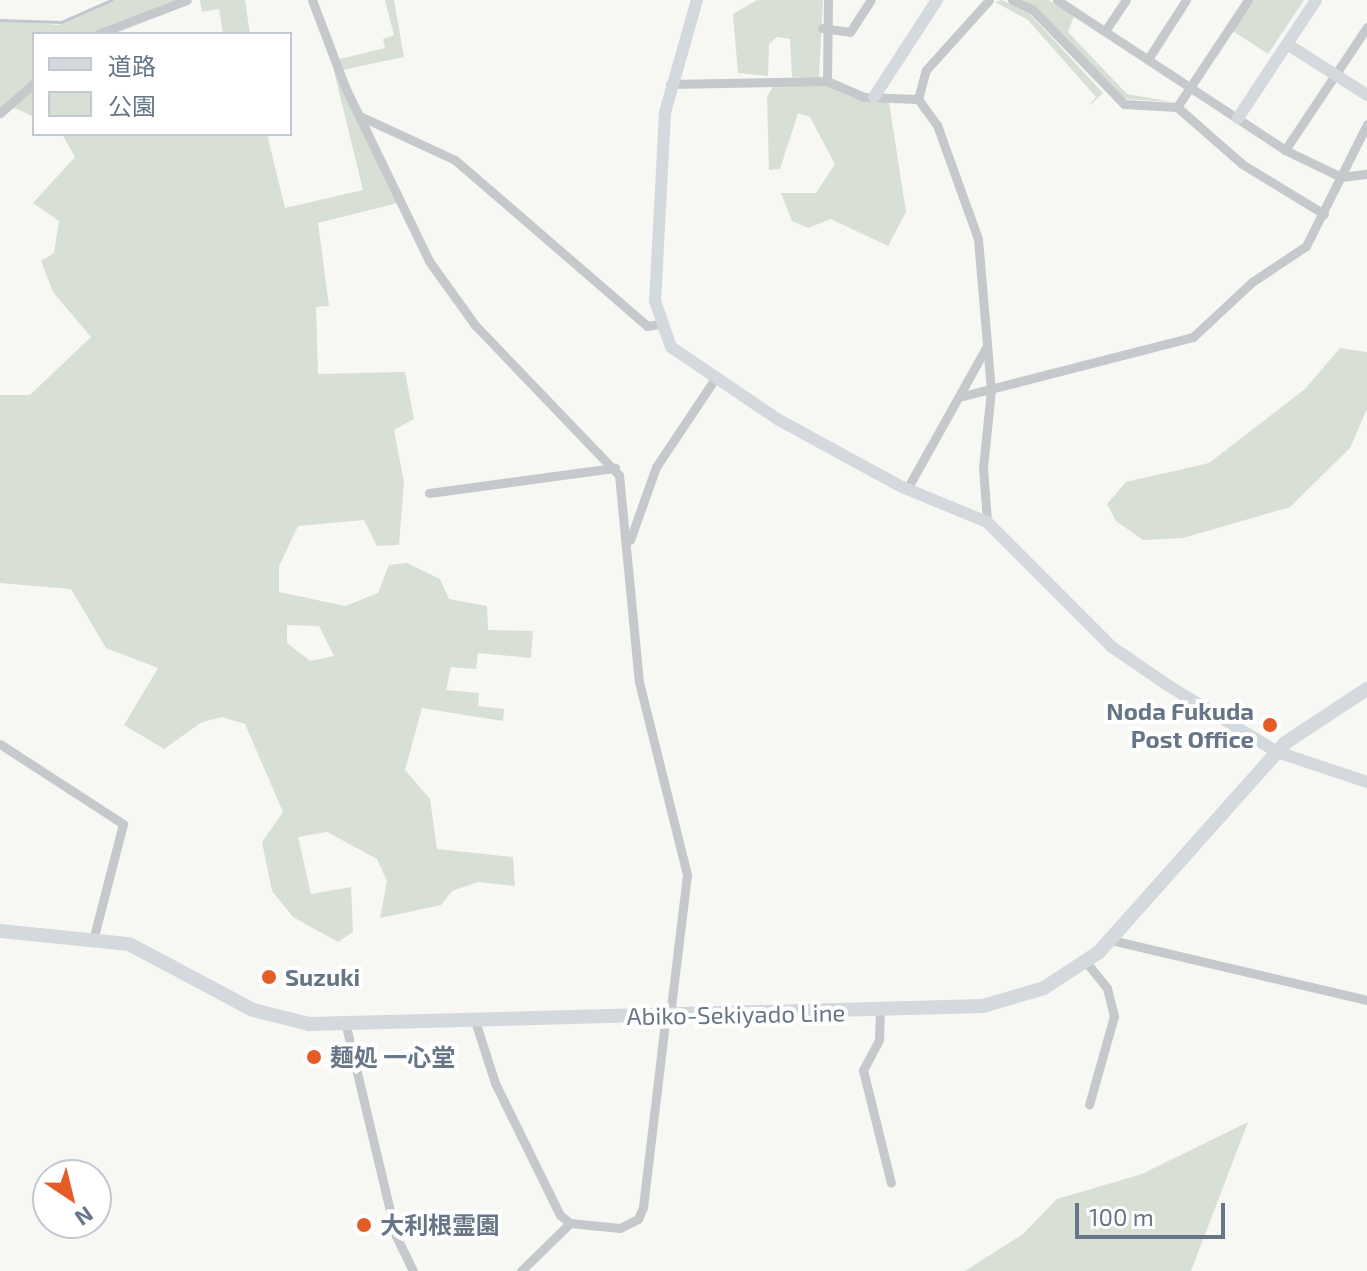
<!DOCTYPE html>
<html>
<head>
<meta charset="utf-8">
<style>
	body { margin:0 }
	#map { position:relative; width:1367px; height:1271px; overflow:hidden; background:#f7f7f4; font-family:"Exo 2","Noto Sans JP",sans-serif }
	div>[style] { position:absolute }
	[style*='--x'] { left:calc(var(--x)*1px); top:calc(var(--y)*1px); width:calc(var(--w)*1px); rotate:calc(var(--a)*1deg) }
	.green>* { inset:0; background:#d8dfd5 }
	.stream>* { height:3px; margin:-1.5px; padding:0 1.5px; transform-origin:1.5px; border-radius:1.5px; background:#bfc8ce }
	.street>* { height:9px; margin:-4.5px; padding:0 4.5px; transform-origin:4.5px; border-radius:4.5px; background:#c5c9cc }
	.secondary>* { height:12px; margin:-6px; padding:0 6px; transform-origin:6px; border-radius:6px; background:#d4d9dd }
	.primary>* { height:14px; margin:-7px; padding:0 7px; transform-origin:7px; border-radius:7px; background:#d4d9dd }
	.dots>* { width:22px; height:22px; translate:-50% -50%; box-sizing:border-box; border:4px solid #fff; border-radius:50% }
	span { translate:-50% -50%; white-space:nowrap; text-align:center; line-height:1.15; -webkit-text-stroke:8px #fff; paint-order:stroke }
	.poi-label { font-size:24px; color:#667686; font-weight:700 }
	.right { translate:-100% -50%; text-align:right }
	.left { translate:0 -50%; text-align:left }
	.street-label { font-size:24px; color:#667686 }
	.legend { position:absolute; left:32px; top:32px; width:260px; height:104px; box-sizing:border-box; background:#fff; border:2px solid #c2c8cf; margin:0; padding:10px 14px; list-style:none; font-size:24px; color:#667686 }
	.legend li { display:flex; align-items:center; gap:16px; height:40px }
	.legend b { width:40px; border:2px solid #c2c8cf }
	.north { position:absolute; left:32px; top:1159px; width:80px; height:80px; box-sizing:border-box; background:#fff; border:2px solid #c2c8cf; border-radius:50%; rotate:145deg; font-size:22px; font-weight:700; line-height:32px; text-align:center; color:#667686 }
	.north::after { content:''; display:block; margin:auto; width:28px; height:36px; background:#e65c25; clip-path:polygon(50% 0,100% 100%,50% 72%,0 100%) }
	.scale { position:absolute; left:1075px; top:1203px; width:150px; height:36px; box-sizing:border-box; border:4px solid #667686; border-top:0; padding-left:10px; font-size:24px; line-height:28px; white-space:nowrap; color:#667686; -webkit-text-stroke:6px #fff; paint-order:stroke }
</style>
</head>
<body>
<div id="map">
	<div class="green">
		<i style="clip-path:polygon(113px 0,184px 0,95px 34px,34px 34px,34px 117px,15px 108px,0 112px,0 20px,58px 25px)"></i>
		<i style="clip-path:polygon(200px 0,245px 0,250px 34px,223px 34px,219px 9px,202px 12px)"></i>
		<i style="clip-path:polygon(385px 0,394px 0,404px 57px,342px 70px,340px 59px,385px 48px,383px 39px,394px 35px)"></i>
		<i style="clip-path:polygon(757px 0,823px 0,819px 78px,792px 77px,790px 39px,777px 37px,769px 44px,768px 76px,738px 73px,733px 14px)"></i>
		<i style="clip-path:polygon(1002px 0,1029px 13px,1103px 93px,1088px 107px,1096px 97px,1028px 20px,995px 2px)"></i>
		<i style="clip-path:polygon(1024px 0,1049px 0,1074px 16px,1068px 32px,1127px 94px,1172px 102px,1125px 99px)"></i>
		<i style="clip-path:polygon(1253px 0,1304px 0,1268px 54px,1233px 31px)"></i>
		<i style="clip-path:polygon(evenodd,333px 67px,398px 203px,318px 223px,329px 306px,316px 307px,318px 374px,405px 372px,414px 419px,394px 430px,404px 482px,399px 545px,377px 546px,364px 520px,298px 526px,279px 566px,279px 592px,345px 606px,378px 593px,389px 565px,407px 563px,440px 579px,449px 599px,487px 606px,488px 630px,533px 631px,531px 658px,478px 653px,476px 669px,451px 667px,446px 690px,479px 693px,478px 706px,504px 709px,503px 721px,422px 708px,405px 770px,430px 799px,437px 849px,513px 857px,515px 886px,478px 882px,452px 891px,441px 905px,380px 918px,387px 881px,377px 859px,327px 832px,298px 837px,311px 894px,351px 887px,353px 932px,338px 942px,293px 917px,272px 891px,262px 842px,283px 812px,245px 724px,222px 717px,202px 722px,164px 749px,124px 725px,158px 668px,106px 648px,71px 589px,0 583px,0 395px,30px 395px,91px 337px,53px 292px,41px 261px,54px 253px,59px 221px,33px 203px,75px 157px,62px 134px,267px 134px,285px 208px,363px 190px,333px 67px,287px 625px,319px 626px,334px 656px,310px 661px,287px 643px,287px 625px)"></i>
		<i style="clip-path:polygon(775px 83px,823px 83px,889px 102px,906px 212px,888px 246px,831px 219px,808px 228px,792px 221px,781px 193px,816px 193px,835px 164px,810px 117px,798px 113px,780px 169px,769px 170px,767px 97px)"></i>
		<i style="clip-path:polygon(1340px 348px,1367px 352px,1367px 409px,1350px 448px,1290px 507px,1183px 538px,1143px 540px,1116px 521px,1107px 504px,1126px 482px,1209px 463px,1305px 389px)"></i>
		<i style="clip-path:polygon(1248px 1122px,1191px 1271px,965px 1271px,1023px 1234px,1057px 1199px,1142px 1174px)"></i>
	</div>
	<div class="stream">
		<i style="--x:0;--y:20;--w:61;--a:1.9"></i>
		<i style="--x:61;--y:22;--w:55;--a:-23.7"></i>
	</div>
	<div class="street">
		<i style="--x:312;--y:0;--w:93;--a:69.2"></i>
		<i style="--x:345;--y:87;--w:193;--a:64.2"></i>
		<i style="--x:429;--y:261;--w:79;--a:54.3"></i>
		<i style="--x:475;--y:325;--w:208;--a:46.2"></i>
		<i style="--x:619;--y:475;--w:208;--a:84.5"></i>
		<i style="--x:639;--y:682;--w:199;--a:76"></i>
		<i style="--x:687;--y:875;--w:141;--a:96.9"></i>
		<i style="--x:1012;--y:0;--w:23;--a:25"></i>
		<i style="--x:1033;--y:10;--w:131;--a:45.9"></i>
		<i style="--x:1124;--y:104;--w:53;--a:3.2"></i>
		<i style="--x:1177;--y:107;--w:86;--a:41.2"></i>
		<i style="--x:1242;--y:164;--w:96;--a:31.4"></i>
		<i style="--x:1057;--y:0;--w:273;--a:33.3"></i>
		<i style="--x:1285;--y:150;--w:62;--a:25.7"></i>
		<i style="--x:1341;--y:177;--w:26;--a:-7"></i>
		<i style="--x:822;--y:28;--w:28;--a:8"></i>
		<i style="--x:850;--y:32;--w:38;--a:-57"></i>
		<i style="--x:1105;--y:31;--w:37;--a:-56"></i>
		<i style="--x:98;--y:34;--w:95;--a:-20.9"></i>
		<i style="--x:1148;--y:59;--w:70;--a:-57.2"></i>
		<i style="--x:827;--y:81;--w:81;--a:-89.3"></i>
		<i style="--x:670;--y:84;--w:157;--a:-1.1"></i>
		<i style="--x:827;--y:81;--w:40;--a:23.4"></i>
		<i style="--x:864;--y:97;--w:54;--a:2.1"></i>
		<i style="--x:918;--y:99;--w:32;--a:54"></i>
		<i style="--x:937;--y:125;--w:121;--a:70.2"></i>
		<i style="--x:978;--y:239;--w:152;--a:85.1"></i>
		<i style="--x:991;--y:390;--w:77;--a:95.9"></i>
		<i style="--x:983;--y:467;--w:55;--a:85.8"></i>
		<i style="--x:918;--y:99;--w:30;--a:-75"></i>
		<i style="--x:926;--y:70;--w:94;--a:-48"></i>
		<i style="--x:1177;--y:107;--w:128;--a:-56.4"></i>
		<i style="--x:0;--y:113;--w:45;--a:-41.4"></i>
		<i style="--x:362;--y:117;--w:102;--a:24.8"></i>
		<i style="--x:455;--y:160;--w:254;--a:40.8"></i>
		<i style="--x:647;--y:326;--w:11;--a:-10"></i>
		<i style="--x:1285;--y:150;--w:148;--a:-56.3"></i>
		<i style="--x:959;--y:397;--w:242;--a:-14.4"></i>
		<i style="--x:1193;--y:337;--w:81;--a:-43"></i>
		<i style="--x:1252;--y:282;--w:65;--a:-33.7"></i>
		<i style="--x:1306;--y:246;--w:136;--a:-63.4"></i>
		<i style="--x:907;--y:489;--w:164;--a:-60.8"></i>
		<i style="--x:429;--y:493;--w:188;--a:-7.7"></i>
		<i style="--x:630;--y:540;--w:77;--a:-70.4"></i>
		<i style="--x:656;--y:467;--w:105;--a:-56.3"></i>
		<i style="--x:0;--y:744;--w:147;--a:33"></i>
		<i style="--x:123;--y:824;--w:116;--a:104.5"></i>
		<i style="--x:1111;--y:940;--w:263;--a:13.2"></i>
		<i style="--x:1086;--y:962;--w:33;--a:51"></i>
		<i style="--x:1107;--y:988;--w:29;--a:76"></i>
		<i style="--x:1114;--y:1016;--w:92;--a:105.7"></i>
		<i style="--x:880;--y:1010;--w:30;--a:92"></i>
		<i style="--x:879;--y:1040;--w:34;--a:118"></i>
		<i style="--x:863;--y:1070;--w:116;--a:76.1"></i>
		<i style="--x:474;--y:1018;--w:68;--a:72.1"></i>
		<i style="--x:495;--y:1083;--w:147;--a:63.8"></i>
		<i style="--x:560;--y:1215;--w:13;--a:39"></i>
		<i style="--x:570;--y:1223;--w:50;--a:5.7"></i>
		<i style="--x:620;--y:1228;--w:20;--a:-27"></i>
		<i style="--x:638;--y:1219;--w:13;--a:-67"></i>
		<i style="--x:643;--y:1207;--w:193;--a:-83.2"></i>
		<i style="--x:345;--y:1022;--w:220;--a:76.6"></i>
		<i style="--x:396;--y:1236;--w:39;--a:64"></i>
		<i style="--x:521;--y:1271;--w:69;--a:-44.4"></i>
	</div>
	<div class="secondary">
		<i style="--x:697;--y:0;--w:116;--a:105.9"></i>
		<i style="--x:665;--y:112;--w:189;--a:93"></i>
		<i style="--x:655;--y:301;--w:49;--a:70.8"></i>
		<i style="--x:671;--y:347;--w:130;--a:34.1"></i>
		<i style="--x:779;--y:420;--w:140;--a:28.6"></i>
		<i style="--x:902;--y:487;--w:92;--a:22.4"></i>
		<i style="--x:987;--y:522;--w:177;--a:45"></i>
		<i style="--x:1112;--y:647;--w:69;--a:34.4"></i>
		<i style="--x:1169;--y:686;--w:127;--a:31.4"></i>
		<i style="--x:1277;--y:752;--w:95;--a:18.4"></i>
		<i style="--x:1287;--y:44;--w:95;--a:32.5"></i>
		<i style="--x:874;--y:97;--w:116;--a:-57"></i>
		<i style="--x:1238;--y:118;--w:141;--a:-56.5"></i>
	</div>
	<div class="primary">
		<i style="--x:0;--y:931;--w:130;--a:5.8"></i>
		<i style="--x:129;--y:944;--w:140;--a:28"></i>
		<i style="--x:253;--y:1010;--w:58;--a:14"></i>
		<i style="--x:309;--y:1024;--w:674;--a:-1.53"></i>
		<i style="--x:983;--y:1006;--w:64;--a:-16.4"></i>
		<i style="--x:1044;--y:988;--w:66;--a:-33.2"></i>
		<i style="--x:1099;--y:952;--w:280;--a:-48.3"></i>
		<i style="--x:1285;--y:743;--w:98;--a:-33.4"></i>
	</div>
	<div class="dots">
		<i style="left:1270px;top:725px;background:#e65c25"></i>
		<i style="left:269px;top:977px;background:#e65c25"></i>
		<i style="left:314px;top:1057px;background:#e65c25"></i>
		<i style="left:364px;top:1225px;background:#e65c25"></i>
	</div>
	<div class="poi-label">
		<span class="right" style="left:1254px;top:725px">Noda Fukuda<br>Post Office</span>
		<span class="left" style="left:285px;top:977px">Suzuki</span>
		<span class="left" style="left:330px;top:1057px">麺処 一心堂</span>
		<span class="left" style="left:380px;top:1225px">大利根霊園</span>
	</div>
	<div class="street-label">
		<span style="left:736px;top:1014px;rotate:-1deg">Abiko-Sekiyado Line</span>
	</div>
	<ul class="legend">
	<li><b style="height:10px;background:#d4d9dd"></b>道路</li>
	<li><b style="height:22px;background:#d8dfd5"></b>公園</li>
	</ul>
	<div class="north">N</div>
	<div class="scale">100 m</div>
</div>
</body>
</html>
